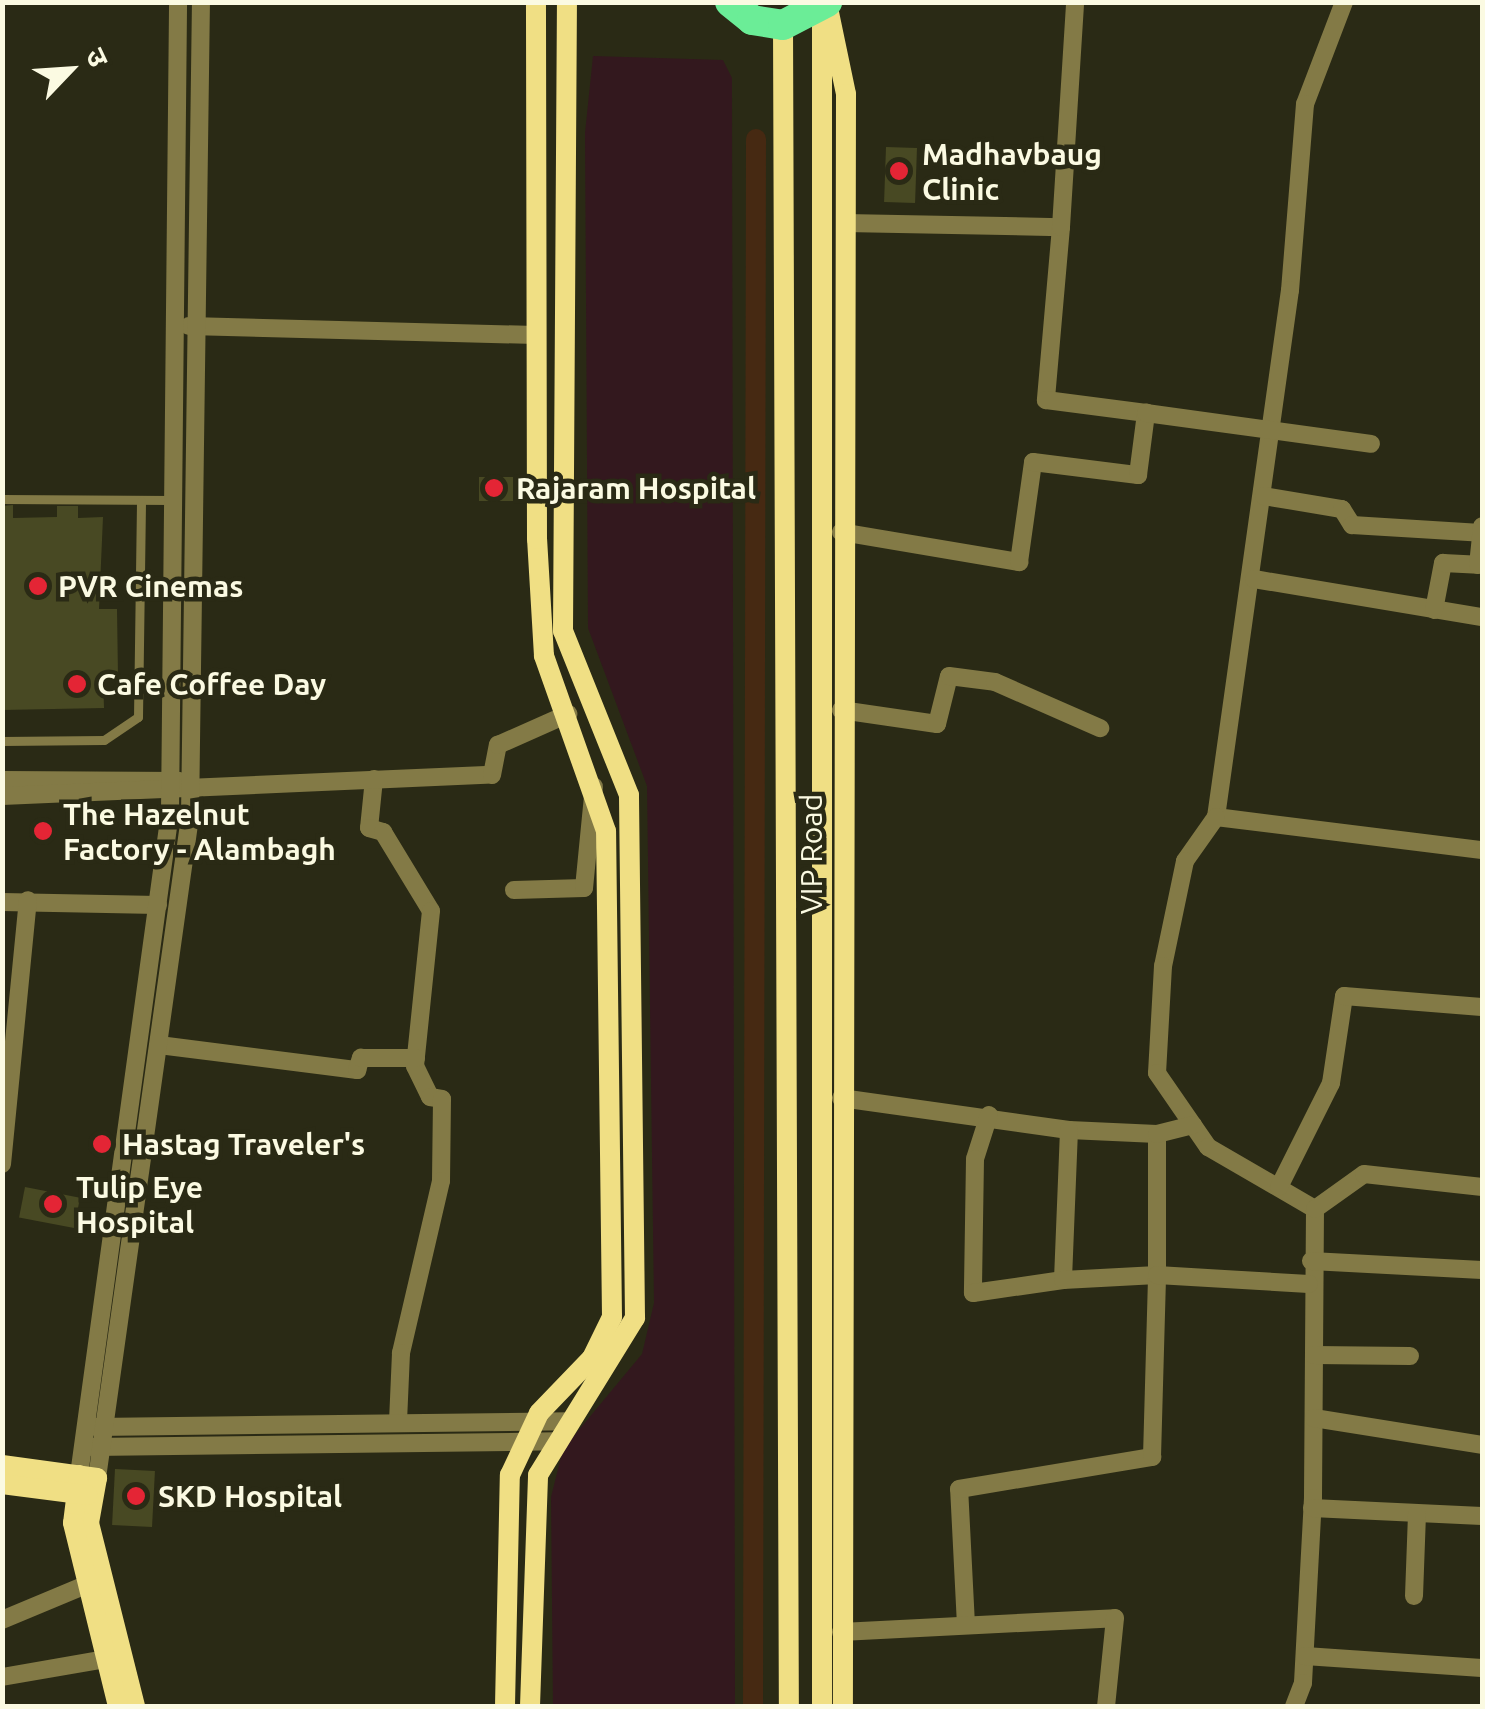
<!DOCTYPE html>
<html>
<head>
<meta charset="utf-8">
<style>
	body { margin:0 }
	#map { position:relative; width:1485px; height:1709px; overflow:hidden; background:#2a2a15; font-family:Ubuntu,"Noto Sans Devanagari",sans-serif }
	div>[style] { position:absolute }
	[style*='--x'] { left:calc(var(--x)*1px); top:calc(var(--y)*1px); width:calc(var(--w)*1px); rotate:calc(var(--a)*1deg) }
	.green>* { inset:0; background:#33181e }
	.canal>* { height:20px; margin:-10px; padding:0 10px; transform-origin:10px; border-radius:10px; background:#462912 }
	.building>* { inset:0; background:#484923; transform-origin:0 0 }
	.lane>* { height:9px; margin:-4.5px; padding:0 4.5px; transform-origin:4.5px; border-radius:4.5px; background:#837a46 }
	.street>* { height:18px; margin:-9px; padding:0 9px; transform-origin:9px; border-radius:9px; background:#837a46 }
	.secondary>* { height:20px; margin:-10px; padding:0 10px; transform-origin:10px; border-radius:10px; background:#f0df84 }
	.highway>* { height:30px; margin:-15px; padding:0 15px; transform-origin:15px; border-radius:15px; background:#6bed97 }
	.dots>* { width:28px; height:28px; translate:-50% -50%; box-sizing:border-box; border:5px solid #2a2a15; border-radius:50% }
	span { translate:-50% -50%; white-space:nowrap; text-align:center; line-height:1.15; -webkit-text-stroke:9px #2a2a15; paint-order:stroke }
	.poi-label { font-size:30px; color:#fbfae2; font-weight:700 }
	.left { translate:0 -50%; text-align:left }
	.street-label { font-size:30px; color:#fbfae2 }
	.frame { position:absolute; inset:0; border:5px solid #fbfae2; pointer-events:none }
	.north { position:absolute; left:20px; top:20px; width:100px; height:100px; -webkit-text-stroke:8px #2a2a15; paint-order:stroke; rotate:65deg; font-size:28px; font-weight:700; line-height:40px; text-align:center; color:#fbfae2 }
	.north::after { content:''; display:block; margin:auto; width:35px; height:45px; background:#fbfae2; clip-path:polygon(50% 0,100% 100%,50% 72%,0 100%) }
</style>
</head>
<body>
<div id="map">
	<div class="green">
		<i style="clip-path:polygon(593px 56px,723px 60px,732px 78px,735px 1706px,553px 1706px,551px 1497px,563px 1449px,642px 1354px,654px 1303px,647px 786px,588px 628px,585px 133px)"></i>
	</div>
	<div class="canal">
		<i style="--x:753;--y:1706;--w:1567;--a:-89.89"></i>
	</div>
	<div class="building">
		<i style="left:886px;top:147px;width:31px;height:55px;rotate:2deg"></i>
		<i style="left:479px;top:477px;width:34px;height:24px"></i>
		<i style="clip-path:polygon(13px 505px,13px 518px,57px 517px,57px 506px,78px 506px,78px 518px,103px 517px,99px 609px,117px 609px,118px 676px,103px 676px,104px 708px,2px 710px,2px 506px)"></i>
		<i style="left:25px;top:1187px;width:56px;height:31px;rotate:11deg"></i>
		<i style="left:115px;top:1469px;width:40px;height:56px;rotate:3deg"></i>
	</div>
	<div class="lane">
		<i style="--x:2;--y:499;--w:170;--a:0.3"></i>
		<i style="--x:2;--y:741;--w:102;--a:-0.6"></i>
		<i style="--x:104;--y:740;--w:41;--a:-34.1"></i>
		<i style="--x:138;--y:717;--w:216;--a:-89.2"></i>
	</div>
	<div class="street">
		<i style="--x:1344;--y:2;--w:109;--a:110.9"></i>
		<i style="--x:1305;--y:104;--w:187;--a:94.6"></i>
		<i style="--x:1290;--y:290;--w:532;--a:97.99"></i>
		<i style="--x:1216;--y:817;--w:268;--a:7.1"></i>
		<i style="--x:845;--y:223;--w:216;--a:1.1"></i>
		<i style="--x:1061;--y:227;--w:174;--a:95"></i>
		<i style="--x:1046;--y:400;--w:101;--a:7.4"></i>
		<i style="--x:1061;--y:227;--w:225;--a:-86.4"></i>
		<i style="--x:189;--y:326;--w:347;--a:1.5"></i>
		<i style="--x:1264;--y:496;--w:79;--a:9.5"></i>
		<i style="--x:1342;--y:509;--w:19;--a:58"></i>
		<i style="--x:1352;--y:525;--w:129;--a:3.5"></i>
		<i style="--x:841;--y:532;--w:181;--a:9.6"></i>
		<i style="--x:1019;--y:562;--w:101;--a:-82"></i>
		<i style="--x:1033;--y:462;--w:106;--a:7.1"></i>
		<i style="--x:1138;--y:475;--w:63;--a:-82.6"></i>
		<i style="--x:1146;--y:413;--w:227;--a:7.8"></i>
		<i style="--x:1254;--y:579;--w:231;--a:9.5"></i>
		<i style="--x:1434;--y:610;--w:48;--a:-79.2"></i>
		<i style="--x:1443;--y:563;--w:35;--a:3"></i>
		<i style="--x:1478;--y:565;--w:39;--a:-84"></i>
		<i style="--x:841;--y:710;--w:97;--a:8.3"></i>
		<i style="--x:937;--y:724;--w:49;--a:-76"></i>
		<i style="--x:949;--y:676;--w:46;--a:7.4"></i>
		<i style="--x:995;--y:682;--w:115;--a:23.7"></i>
		<i style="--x:374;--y:779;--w:49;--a:95.8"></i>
		<i style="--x:369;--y:828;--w:15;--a:16"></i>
		<i style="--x:383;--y:832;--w:92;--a:58.7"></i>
		<i style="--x:431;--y:911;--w:156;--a:95.9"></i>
		<i style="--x:415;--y:1066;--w:34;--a:64"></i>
		<i style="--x:430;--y:1097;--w:12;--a:9"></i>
		<i style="--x:442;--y:1099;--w:82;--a:90.7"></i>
		<i style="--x:441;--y:1181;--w:177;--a:103.1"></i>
		<i style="--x:401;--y:1353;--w:68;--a:92.5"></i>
		<i style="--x:2;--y:780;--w:178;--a:0.3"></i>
		<i style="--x:2;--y:796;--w:490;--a:-2.5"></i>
		<i style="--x:492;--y:775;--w:31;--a:-79"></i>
		<i style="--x:498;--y:745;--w:77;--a:-23.9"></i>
		<i style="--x:1216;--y:817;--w:54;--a:125.2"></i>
		<i style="--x:1185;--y:861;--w:107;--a:101.8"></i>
		<i style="--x:1163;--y:966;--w:107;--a:93.2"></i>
		<i style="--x:1157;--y:1073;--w:90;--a:55.4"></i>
		<i style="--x:1208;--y:1147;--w:124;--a:30.1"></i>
		<i style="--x:1315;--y:1209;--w:289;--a:90.4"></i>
		<i style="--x:1313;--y:1498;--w:185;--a:93.1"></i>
		<i style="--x:1303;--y:1683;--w:25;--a:111"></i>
		<i style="--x:514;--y:890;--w:70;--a:-1.6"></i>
		<i style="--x:584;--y:888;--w:102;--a:-84.4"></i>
		<i style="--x:2;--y:902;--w:156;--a:1.1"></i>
		<i style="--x:159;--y:1045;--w:200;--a:7.2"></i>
		<i style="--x:357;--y:1070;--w:13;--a:-72"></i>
		<i style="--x:361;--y:1058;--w:55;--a:0"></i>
		<i style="--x:841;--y:1098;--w:230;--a:8"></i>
		<i style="--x:989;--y:1115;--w:46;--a:107.7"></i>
		<i style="--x:975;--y:1159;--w:134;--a:90.9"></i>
		<i style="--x:973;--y:1293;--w:91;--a:-8.2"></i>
		<i style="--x:1157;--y:1134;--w:88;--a:-177.4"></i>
		<i style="--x:1069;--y:1130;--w:150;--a:92.3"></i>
		<i style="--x:1063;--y:1280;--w:94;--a:-3"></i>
		<i style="--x:1157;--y:1275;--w:141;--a:-90"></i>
		<i style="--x:1157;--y:1134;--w:37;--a:-14"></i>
		<i style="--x:2;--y:1164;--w:265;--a:-84.4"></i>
		<i style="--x:1279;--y:1187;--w:116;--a:-63.4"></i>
		<i style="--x:1331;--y:1083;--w:88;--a:-81.5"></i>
		<i style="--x:1344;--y:996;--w:138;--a:4.6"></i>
		<i style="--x:1315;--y:1209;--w:60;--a:-35.5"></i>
		<i style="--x:1364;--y:1174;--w:119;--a:6.3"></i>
		<i style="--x:1311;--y:1261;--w:171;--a:3"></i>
		<i style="--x:1314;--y:1355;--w:96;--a:0.6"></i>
		<i style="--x:1314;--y:1418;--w:170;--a:9.1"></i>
		<i style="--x:96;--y:1427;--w:473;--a:-0.7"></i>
		<i style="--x:92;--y:1447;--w:464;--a:-0.7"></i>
		<i style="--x:79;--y:1475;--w:669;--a:-82.18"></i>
		<i style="--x:170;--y:812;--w:810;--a:-89.43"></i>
		<i style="--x:97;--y:1478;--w:668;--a:-81.99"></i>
		<i style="--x:190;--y:817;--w:815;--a:-89.23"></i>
		<i style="--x:1312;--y:1508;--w:170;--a:2.7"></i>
		<i style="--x:1414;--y:1596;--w:82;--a:-87.9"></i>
		<i style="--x:2;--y:1620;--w:93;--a:-22.7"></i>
		<i style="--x:966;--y:1625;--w:136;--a:-92.9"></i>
		<i style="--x:959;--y:1489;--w:196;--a:-9.4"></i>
		<i style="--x:1152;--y:1457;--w:182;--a:-88.4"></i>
		<i style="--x:1157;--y:1275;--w:152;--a:3.4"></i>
		<i style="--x:841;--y:1632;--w:274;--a:-2.9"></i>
		<i style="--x:1115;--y:1618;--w:88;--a:95.8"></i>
		<i style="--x:1305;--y:1656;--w:177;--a:3.9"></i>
		<i style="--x:2;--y:1677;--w:106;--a:-9.8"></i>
	</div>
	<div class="secondary">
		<i style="--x:827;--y:3;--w:93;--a:78.2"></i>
		<i style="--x:846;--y:94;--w:1612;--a:90.11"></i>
		<i style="--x:783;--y:25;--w:1681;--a:89.8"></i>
		<i style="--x:822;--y:25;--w:1681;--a:90"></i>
		<i style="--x:2;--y:1465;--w:96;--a:7.8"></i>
		<i style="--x:97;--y:1478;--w:46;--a:100.1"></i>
		<i style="--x:89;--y:1523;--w:189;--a:75.9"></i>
		<i style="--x:79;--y:1475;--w:48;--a:97.1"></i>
		<i style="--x:73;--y:1523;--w:188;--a:76.2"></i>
		<i style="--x:2;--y:1484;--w:86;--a:7.4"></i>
		<i style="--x:505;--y:1706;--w:231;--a:-88.8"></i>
		<i style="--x:510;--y:1475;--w:68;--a:-64.9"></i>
		<i style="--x:539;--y:1413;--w:76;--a:-46.1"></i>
		<i style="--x:592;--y:1358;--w:46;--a:-64"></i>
		<i style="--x:612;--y:1317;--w:486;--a:-90.7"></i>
		<i style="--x:606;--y:831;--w:186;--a:-109.5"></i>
		<i style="--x:544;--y:656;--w:117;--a:-93.4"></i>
		<i style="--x:537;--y:539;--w:537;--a:-90.11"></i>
		<i style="--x:530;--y:1706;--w:231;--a:-88"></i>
		<i style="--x:538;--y:1475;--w:185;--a:-58.3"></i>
		<i style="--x:635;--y:1318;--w:523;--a:-90.66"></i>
		<i style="--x:629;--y:795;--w:177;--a:-111.9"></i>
		<i style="--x:563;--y:631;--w:629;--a:-89.64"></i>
	</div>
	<div class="highway">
		<i style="--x:730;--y:2;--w:28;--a:39"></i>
		<i style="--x:752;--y:20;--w:31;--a:9"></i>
		<i style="--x:783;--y:25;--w:50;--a:-27.6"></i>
	</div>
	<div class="dots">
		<i style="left:899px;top:171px;background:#e42535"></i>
		<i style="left:494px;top:488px;background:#e42535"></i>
		<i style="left:38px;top:586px;background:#e42535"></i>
		<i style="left:77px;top:684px;background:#e42535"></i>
		<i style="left:43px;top:831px;background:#e42535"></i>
		<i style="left:102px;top:1144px;background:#e42535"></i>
		<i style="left:53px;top:1204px;background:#e42535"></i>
		<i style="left:136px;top:1496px;background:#e42535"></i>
	</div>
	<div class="poi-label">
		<span class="left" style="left:922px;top:171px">Madhavbaug<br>Clinic</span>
		<span class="left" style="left:516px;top:488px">Rajaram Hospital</span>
		<span class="left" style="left:58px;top:586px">PVR Cinemas</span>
		<span class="left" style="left:97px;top:684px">Cafe Coffee Day</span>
		<span class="left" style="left:63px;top:831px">The Hazelnut<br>Factory - Alambagh</span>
		<span class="left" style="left:122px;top:1144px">Hastag Traveler's</span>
		<span class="left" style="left:76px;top:1204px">Tulip Eye<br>Hospital</span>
		<span class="left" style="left:158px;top:1496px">SKD Hospital</span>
	</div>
	<div class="street-label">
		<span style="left:811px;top:854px;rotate:-90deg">VIP Road</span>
	</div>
	<div class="frame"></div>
	<div class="north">उ</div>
</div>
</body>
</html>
